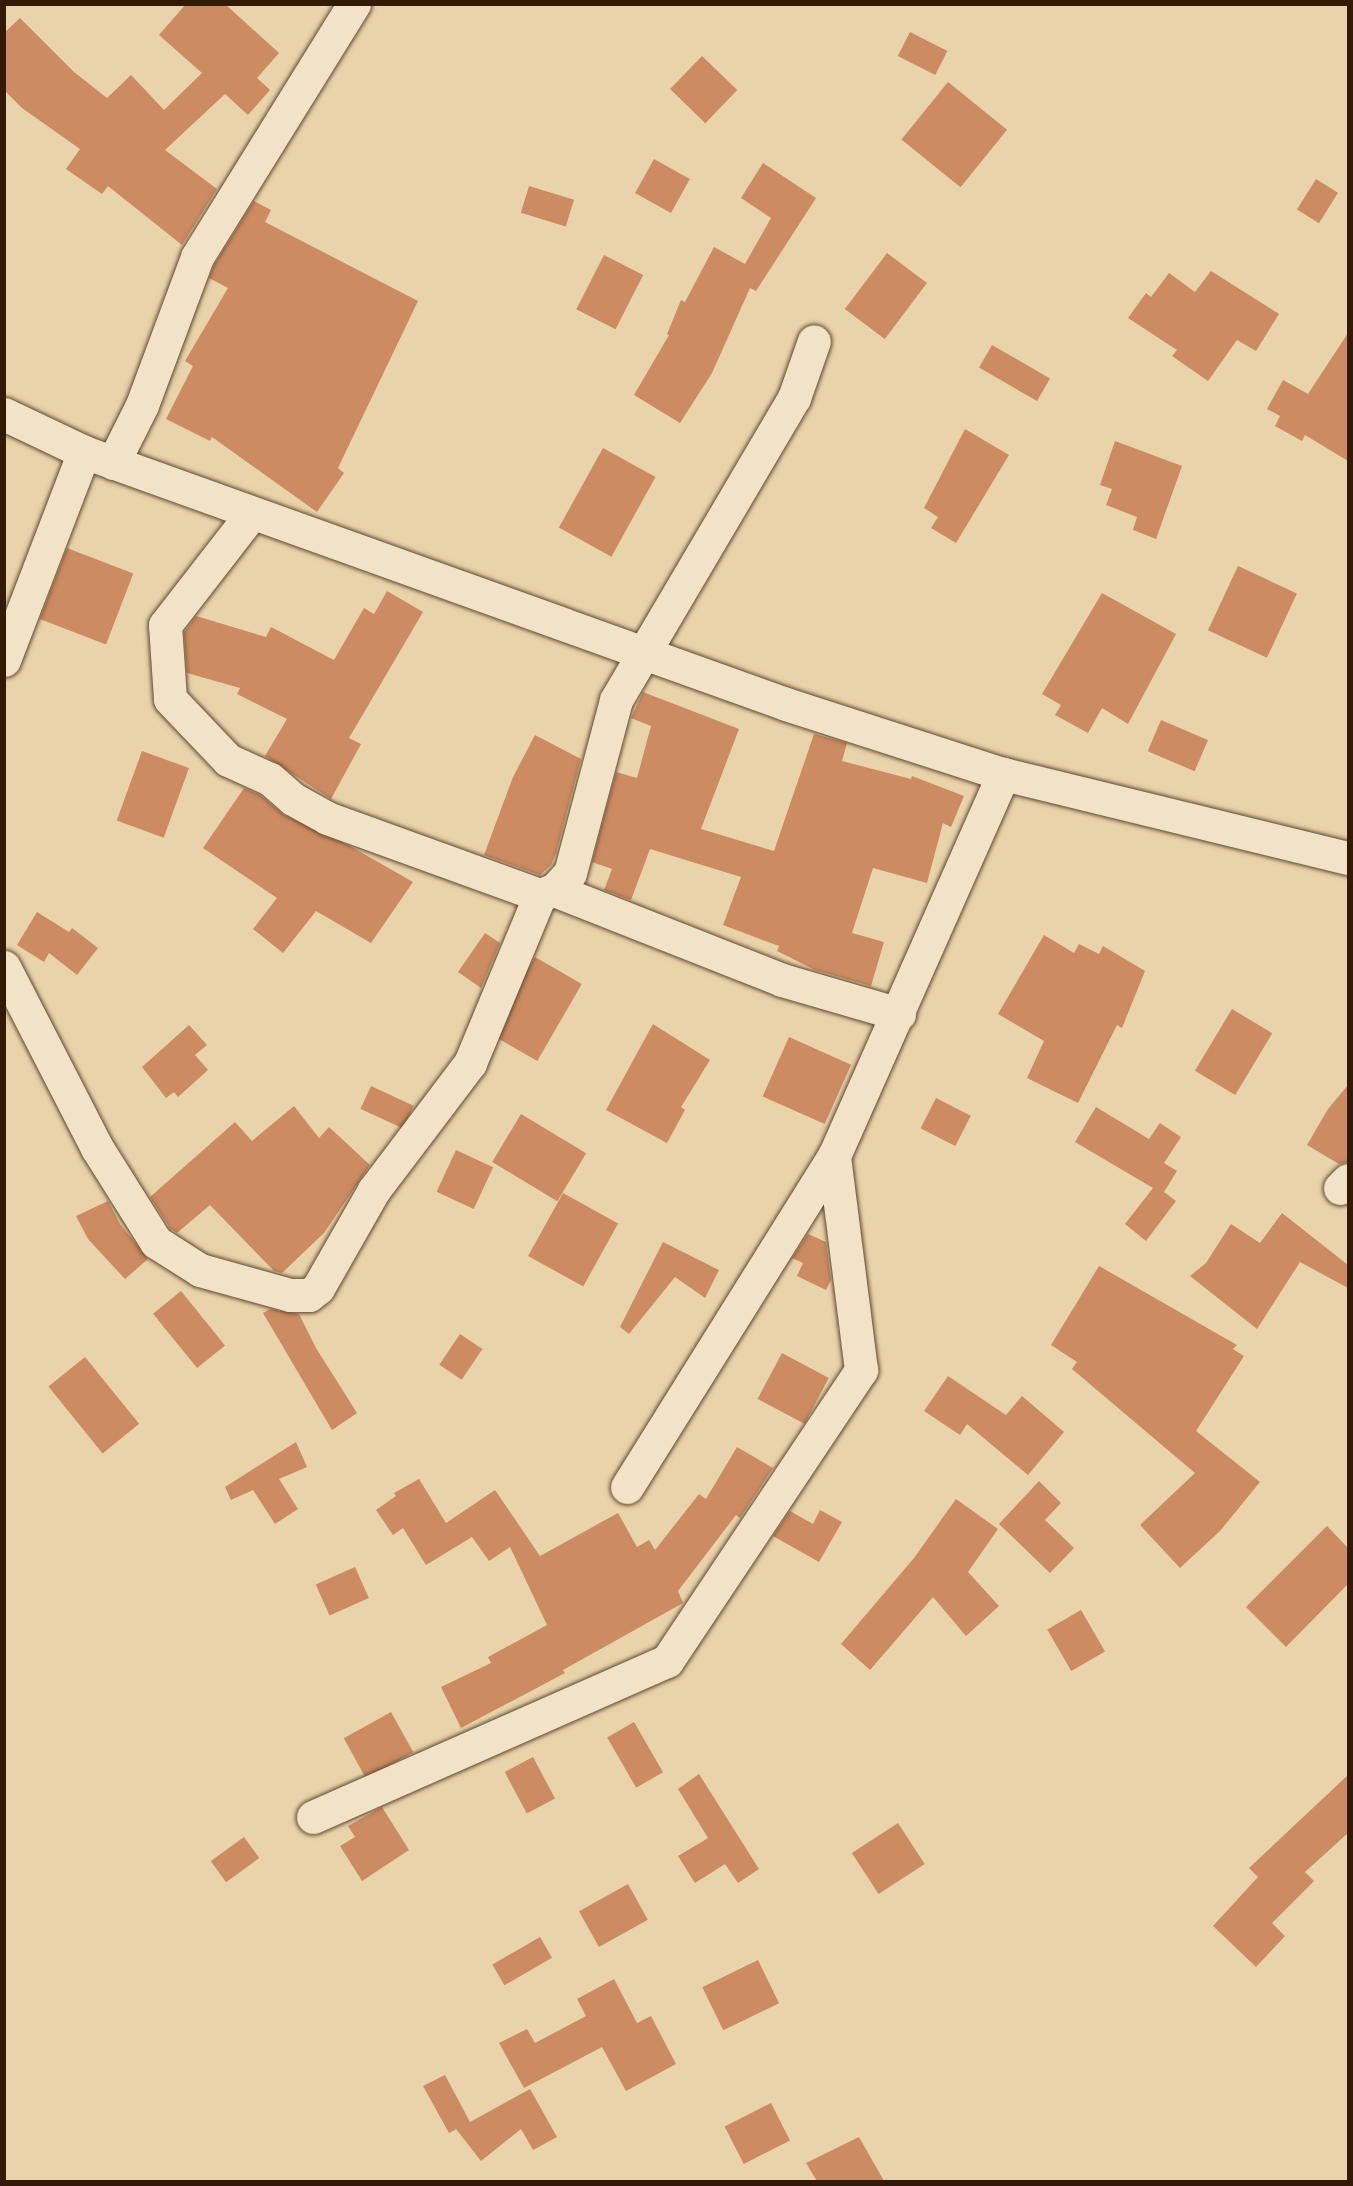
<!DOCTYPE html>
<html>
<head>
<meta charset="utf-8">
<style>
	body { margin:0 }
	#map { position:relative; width:1353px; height:2186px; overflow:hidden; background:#e9d3aa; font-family:"Libre Bodoni",serif }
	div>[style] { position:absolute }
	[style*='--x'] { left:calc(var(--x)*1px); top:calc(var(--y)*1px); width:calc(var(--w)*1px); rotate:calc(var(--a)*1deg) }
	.building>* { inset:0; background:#cc8b61; transform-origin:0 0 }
	.roads { filter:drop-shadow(0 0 2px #60482f) drop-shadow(0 0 2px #60482f) }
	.minor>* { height:33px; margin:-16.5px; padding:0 16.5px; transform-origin:16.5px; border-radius:16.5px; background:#f1e2c8 }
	span { translate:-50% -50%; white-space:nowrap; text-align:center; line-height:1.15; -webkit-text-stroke:4.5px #f1e2c8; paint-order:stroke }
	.frame { position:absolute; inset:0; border:6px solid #321a06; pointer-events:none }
</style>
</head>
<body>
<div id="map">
	<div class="building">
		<i style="clip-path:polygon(186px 4px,225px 4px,279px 53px,257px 78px,270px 90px,248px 115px,225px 94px,165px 150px,217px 189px,182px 245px,108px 186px,102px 194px,66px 169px,80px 149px,22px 108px,4px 90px,4px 33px,20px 18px,74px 72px,107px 98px,131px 75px,164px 110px,202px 73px,159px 35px)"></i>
		<i style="left:910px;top:32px;width:42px;height:27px;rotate:27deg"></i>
		<i style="left:702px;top:56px;width:49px;height:46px;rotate:44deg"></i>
		<i style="left:948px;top:82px;width:76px;height:74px;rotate:39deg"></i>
		<i style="left:654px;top:159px;width:41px;height:39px;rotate:29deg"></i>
		<i style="clip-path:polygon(763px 163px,816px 198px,756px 291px,750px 288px,712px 373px,680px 423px,634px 395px,669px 335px,667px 334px,681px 300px,685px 302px,714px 247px,745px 264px,771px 218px,741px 198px)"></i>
		<i style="left:1316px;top:179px;width:26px;height:36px;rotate:32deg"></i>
		<i style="left:529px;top:186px;width:47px;height:28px;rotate:17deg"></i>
		<i style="clip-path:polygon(254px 201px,271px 210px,265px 222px,418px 301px,338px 468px,344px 473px,317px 512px,212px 437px,210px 441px,166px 419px,193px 366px,185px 361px,228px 288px,209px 278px,214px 265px)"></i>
		<i style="left:887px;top:253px;width:50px;height:70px;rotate:37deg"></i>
		<i style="left:604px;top:255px;width:44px;height:61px;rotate:27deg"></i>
		<i style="clip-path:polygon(1211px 271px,1279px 314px,1256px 351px,1237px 340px,1208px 381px,1172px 356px,1177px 350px,1128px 318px,1146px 293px,1151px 297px,1169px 273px,1195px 292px)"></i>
		<i style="clip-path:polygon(1348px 333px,1348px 461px,1305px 435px,1302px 441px,1275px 426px,1280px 416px,1267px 409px,1283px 380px,1308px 394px)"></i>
		<i style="left:992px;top:345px;width:67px;height:26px;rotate:30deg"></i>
		<i style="clip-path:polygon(965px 429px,1009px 455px,956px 543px,931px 528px,938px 517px,924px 508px)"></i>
		<i style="clip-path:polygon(1115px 441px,1182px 466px,1156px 539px,1133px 530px,1137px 517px,1106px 505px,1112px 489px,1100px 485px)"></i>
		<i style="left:603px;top:448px;width:60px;height:91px;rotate:29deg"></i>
		<i style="left:67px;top:548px;width:71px;height:76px;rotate:21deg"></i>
		<i style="left:1238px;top:566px;width:65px;height:71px;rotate:25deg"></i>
		<i style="clip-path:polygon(387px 591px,423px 612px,349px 738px,361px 744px,331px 799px,265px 756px,287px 719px,237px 694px,240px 688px,187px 673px,184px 633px,196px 616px,266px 637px,271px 627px,334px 660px,364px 608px,374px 614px)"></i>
		<i style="clip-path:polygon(1102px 593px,1176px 634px,1128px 724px,1102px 708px,1088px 733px,1055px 715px,1061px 705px,1042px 694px)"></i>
		<i style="clip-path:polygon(643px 692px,739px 729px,701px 829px,774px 851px,814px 734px,847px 743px,842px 761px,911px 779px,912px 776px,964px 796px,951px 827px,943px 823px,927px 883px,873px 868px,852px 933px,884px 942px,871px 986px,815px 970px,777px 951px,779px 946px,723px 925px,741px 877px,650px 849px,631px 900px,604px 890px,612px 869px,592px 862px,616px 772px,637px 778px,651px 726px,631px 718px)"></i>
		<i style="left:1161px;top:720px;width:51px;height:34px;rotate:23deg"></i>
		<i style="clip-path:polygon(535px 735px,581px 759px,556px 853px,551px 865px,540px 875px,484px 855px,513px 777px)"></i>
		<i style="left:142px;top:751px;width:50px;height:74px;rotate:20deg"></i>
		<i style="clip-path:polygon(244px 788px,260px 795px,284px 815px,350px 846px,413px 882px,371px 943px,316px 911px,283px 953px,253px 929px,277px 898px,203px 848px)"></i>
		<i style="clip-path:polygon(37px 912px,69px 932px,72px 928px,98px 948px,77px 975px,49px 953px,44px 962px,17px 945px)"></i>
		<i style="clip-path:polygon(485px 933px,500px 943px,481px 988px,458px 972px)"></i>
		<i style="clip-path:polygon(1044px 935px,1074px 953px,1079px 944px,1099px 954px,1103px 946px,1145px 971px,1122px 1028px,1117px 1025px,1078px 1103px,1027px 1078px,1044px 1041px,998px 1014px)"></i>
		<i style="left:535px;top:957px;width:54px;height:89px;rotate:30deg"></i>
		<i style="left:1232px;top:1009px;width:47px;height:72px;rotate:31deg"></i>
		<i style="clip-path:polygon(653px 1024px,710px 1060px,681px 1107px,685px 1110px,667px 1143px,606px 1110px)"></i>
		<i style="clip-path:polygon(189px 1025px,207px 1045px,195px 1055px,208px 1070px,178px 1097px,174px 1092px,166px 1098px,142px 1067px)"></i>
		<i style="left:789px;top:1037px;width:68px;height:65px;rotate:24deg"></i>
		<i style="clip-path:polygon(1348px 1085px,1348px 1162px,1339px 1164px,1307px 1145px,1328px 1109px)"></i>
		<i style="left:371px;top:1086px;width:47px;height:25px;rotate:25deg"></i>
		<i style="left:936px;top:1098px;width:39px;height:34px;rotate:27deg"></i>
		<i style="clip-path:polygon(294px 1106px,319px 1138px,329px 1127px,370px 1165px,324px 1233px,282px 1273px,274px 1271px,210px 1205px,177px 1233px,170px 1228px,150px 1197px,235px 1122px,252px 1141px)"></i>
		<i style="clip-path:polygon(1096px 1107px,1149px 1139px,1160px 1123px,1181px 1137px,1164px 1163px,1177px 1171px,1164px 1192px,1176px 1201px,1146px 1241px,1125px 1224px,1153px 1188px,1075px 1142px)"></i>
		<i style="left:521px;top:1114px;width:76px;height:56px;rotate:31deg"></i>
		<i style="left:456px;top:1150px;width:41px;height:46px;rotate:25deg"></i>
		<i style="left:563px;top:1193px;width:63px;height:72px;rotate:29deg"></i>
		<i style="clip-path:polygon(108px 1201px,120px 1224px,148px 1259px,125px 1279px,88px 1239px,76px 1216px)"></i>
		<i style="clip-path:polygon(1282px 1213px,1348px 1265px,1348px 1288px,1300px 1262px,1257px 1329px,1190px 1276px,1206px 1263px,1231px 1224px,1260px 1243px)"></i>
		<i style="clip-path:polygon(808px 1234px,826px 1242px,831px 1280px,826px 1290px,797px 1276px,803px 1263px,792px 1258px)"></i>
		<i style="clip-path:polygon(663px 1242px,719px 1270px,705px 1298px,675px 1277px,629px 1334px,620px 1327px)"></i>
		<i style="clip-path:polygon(1099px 1266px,1237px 1345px,1233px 1349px,1244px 1356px,1196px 1431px,1260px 1482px,1220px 1531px,1180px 1568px,1140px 1525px,1195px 1473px,1072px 1369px,1077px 1362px,1051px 1345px)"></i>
		<i style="left:181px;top:1291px;width:70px;height:36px;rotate:51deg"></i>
		<i style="clip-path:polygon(270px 1309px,299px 1314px,316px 1348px,357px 1413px,332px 1430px,263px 1313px)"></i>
		<i style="left:460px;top:1334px;width:27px;height:37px;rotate:34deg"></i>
		<i style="left:782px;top:1353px;width:53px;height:52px;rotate:28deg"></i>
		<i style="left:85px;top:1357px;width:86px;height:47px;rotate:51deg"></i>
		<i style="clip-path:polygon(948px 1376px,1006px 1415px,1022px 1396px,1064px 1432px,1028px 1475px,967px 1424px,960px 1435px,924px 1411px)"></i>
		<i style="clip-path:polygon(296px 1442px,307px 1467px,279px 1479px,298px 1509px,275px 1524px,253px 1490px,231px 1500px,225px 1487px)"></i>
		<i style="clip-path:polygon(737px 1447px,773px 1468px,740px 1518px,736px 1515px,678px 1591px,683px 1603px,563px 1670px,565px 1673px,461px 1728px,441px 1687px,491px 1663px,488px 1657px,547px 1625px,510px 1547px,489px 1561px,472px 1537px,426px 1565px,403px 1528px,393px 1535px,376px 1510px,396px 1496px,394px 1493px,419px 1479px,446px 1523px,495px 1490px,540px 1556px,618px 1513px,637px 1547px,649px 1540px,655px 1550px,699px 1494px,706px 1499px)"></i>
		<i style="clip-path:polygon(1039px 1481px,1061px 1503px,1045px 1520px,1074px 1548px,1050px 1573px,999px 1524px)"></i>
		<i style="clip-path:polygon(956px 1499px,998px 1529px,968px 1572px,999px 1606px,966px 1636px,933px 1597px,870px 1670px,841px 1644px,914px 1558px)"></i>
		<i style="clip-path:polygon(820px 1510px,842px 1522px,819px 1562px,773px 1536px,790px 1511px,813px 1524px)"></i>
		<i style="clip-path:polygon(1327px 1526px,1348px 1548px,1348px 1584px,1286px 1647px,1246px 1607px)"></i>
		<i style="left:355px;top:1567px;width:34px;height:43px;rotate:66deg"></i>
		<i style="left:1081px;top:1610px;width:48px;height:39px;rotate:60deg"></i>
		<i style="left:391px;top:1712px;width:46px;height:54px;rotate:61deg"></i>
		<i style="left:634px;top:1722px;width:58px;height:31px;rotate:60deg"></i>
		<i style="left:533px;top:1757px;width:47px;height:32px;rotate:62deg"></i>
		<i style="clip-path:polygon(699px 1774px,759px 1869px,738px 1883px,725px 1864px,695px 1883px,678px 1856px,708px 1838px,678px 1789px)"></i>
		<i style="clip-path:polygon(1348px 1775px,1348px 1833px,1305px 1872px,1314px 1881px,1272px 1923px,1285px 1936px,1256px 1967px,1213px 1926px,1258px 1877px,1249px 1868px)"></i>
		<i style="clip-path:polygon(382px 1807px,409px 1850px,362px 1881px,340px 1846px,355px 1837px,348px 1826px)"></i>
		<i style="left:898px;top:1823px;width:49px;height:55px;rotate:57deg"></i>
		<i style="left:244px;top:1837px;width:26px;height:41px;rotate:54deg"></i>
		<i style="left:628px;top:1884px;width:41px;height:56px;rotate:61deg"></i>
		<i style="left:540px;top:1937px;width:24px;height:55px;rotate:60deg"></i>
		<i style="left:758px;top:1960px;width:48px;height:62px;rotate:64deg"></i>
		<i style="clip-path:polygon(614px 1979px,637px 2023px,651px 2016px,676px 2064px,626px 2091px,602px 2047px,524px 2088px,499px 2043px,527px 2029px,535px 2043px,586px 2016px,577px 1999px)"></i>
		<i style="clip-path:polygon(445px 2075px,470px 2122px,530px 2089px,557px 2137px,533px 2150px,521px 2129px,481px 2161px,456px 2129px,468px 2123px,449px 2133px,423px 2086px)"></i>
		<i style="left:771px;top:2103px;width:42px;height:52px;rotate:63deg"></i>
		<i style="clip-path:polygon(859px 2137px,884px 2181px,817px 2181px,806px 2163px)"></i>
	</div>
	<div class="roads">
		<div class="minor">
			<i style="--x:4;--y:414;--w:89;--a:25.4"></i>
			<i style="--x:84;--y:452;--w:746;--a:19.75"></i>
			<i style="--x:786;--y:704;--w:228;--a:17.9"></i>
			<i style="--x:1003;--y:774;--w:355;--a:13.7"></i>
			<i style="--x:113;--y:463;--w:65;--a:-63.4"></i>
			<i style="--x:142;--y:405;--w:158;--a:-69.6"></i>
			<i style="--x:197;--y:257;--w:298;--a:-58.2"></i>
			<i style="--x:252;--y:513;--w:142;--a:127.8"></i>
			<i style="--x:165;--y:625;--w:74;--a:86.1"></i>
			<i style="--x:170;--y:699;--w:84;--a:46.4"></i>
			<i style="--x:228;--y:760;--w:46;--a:24.3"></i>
			<i style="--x:270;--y:779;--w:30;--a:41"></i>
			<i style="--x:293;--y:799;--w:39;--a:29"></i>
			<i style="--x:327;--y:818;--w:226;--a:19.9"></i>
			<i style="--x:540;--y:895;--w:15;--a:-20"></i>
			<i style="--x:554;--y:890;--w:23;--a:-47"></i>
			<i style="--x:570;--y:873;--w:179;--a:-75.1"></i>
			<i style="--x:616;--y:700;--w:351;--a:-59.5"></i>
			<i style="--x:794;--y:398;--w:60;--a:-70.7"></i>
			<i style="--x:4;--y:660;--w:223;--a:-69"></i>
			<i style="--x:554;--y:890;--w:245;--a:21.5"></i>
			<i style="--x:782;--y:980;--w:122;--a:16.2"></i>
			<i style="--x:4;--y:967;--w:203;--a:62.8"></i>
			<i style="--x:97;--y:1148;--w:111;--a:57.9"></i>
			<i style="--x:156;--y:1242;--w:52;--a:32.5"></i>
			<i style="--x:200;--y:1270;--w:93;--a:15.5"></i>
			<i style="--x:290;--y:1295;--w:19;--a:0"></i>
			<i style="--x:309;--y:1295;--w:11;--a:-38"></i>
			<i style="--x:318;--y:1288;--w:113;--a:-60.3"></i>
			<i style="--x:374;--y:1190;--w:159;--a:-52.9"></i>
			<i style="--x:470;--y:1063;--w:182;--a:-67.4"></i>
			<i style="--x:1340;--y:1188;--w:11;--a:-45"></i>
			<i style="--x:627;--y:1487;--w:390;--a:-58"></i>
			<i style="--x:834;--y:1156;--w:418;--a:-66.1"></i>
			<i style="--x:313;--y:1817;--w:387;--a:-23.8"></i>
			<i style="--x:667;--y:1661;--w:350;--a:-56.3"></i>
			<i style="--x:861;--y:1370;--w:216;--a:-97.2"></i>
		</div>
	</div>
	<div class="frame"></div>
</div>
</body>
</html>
